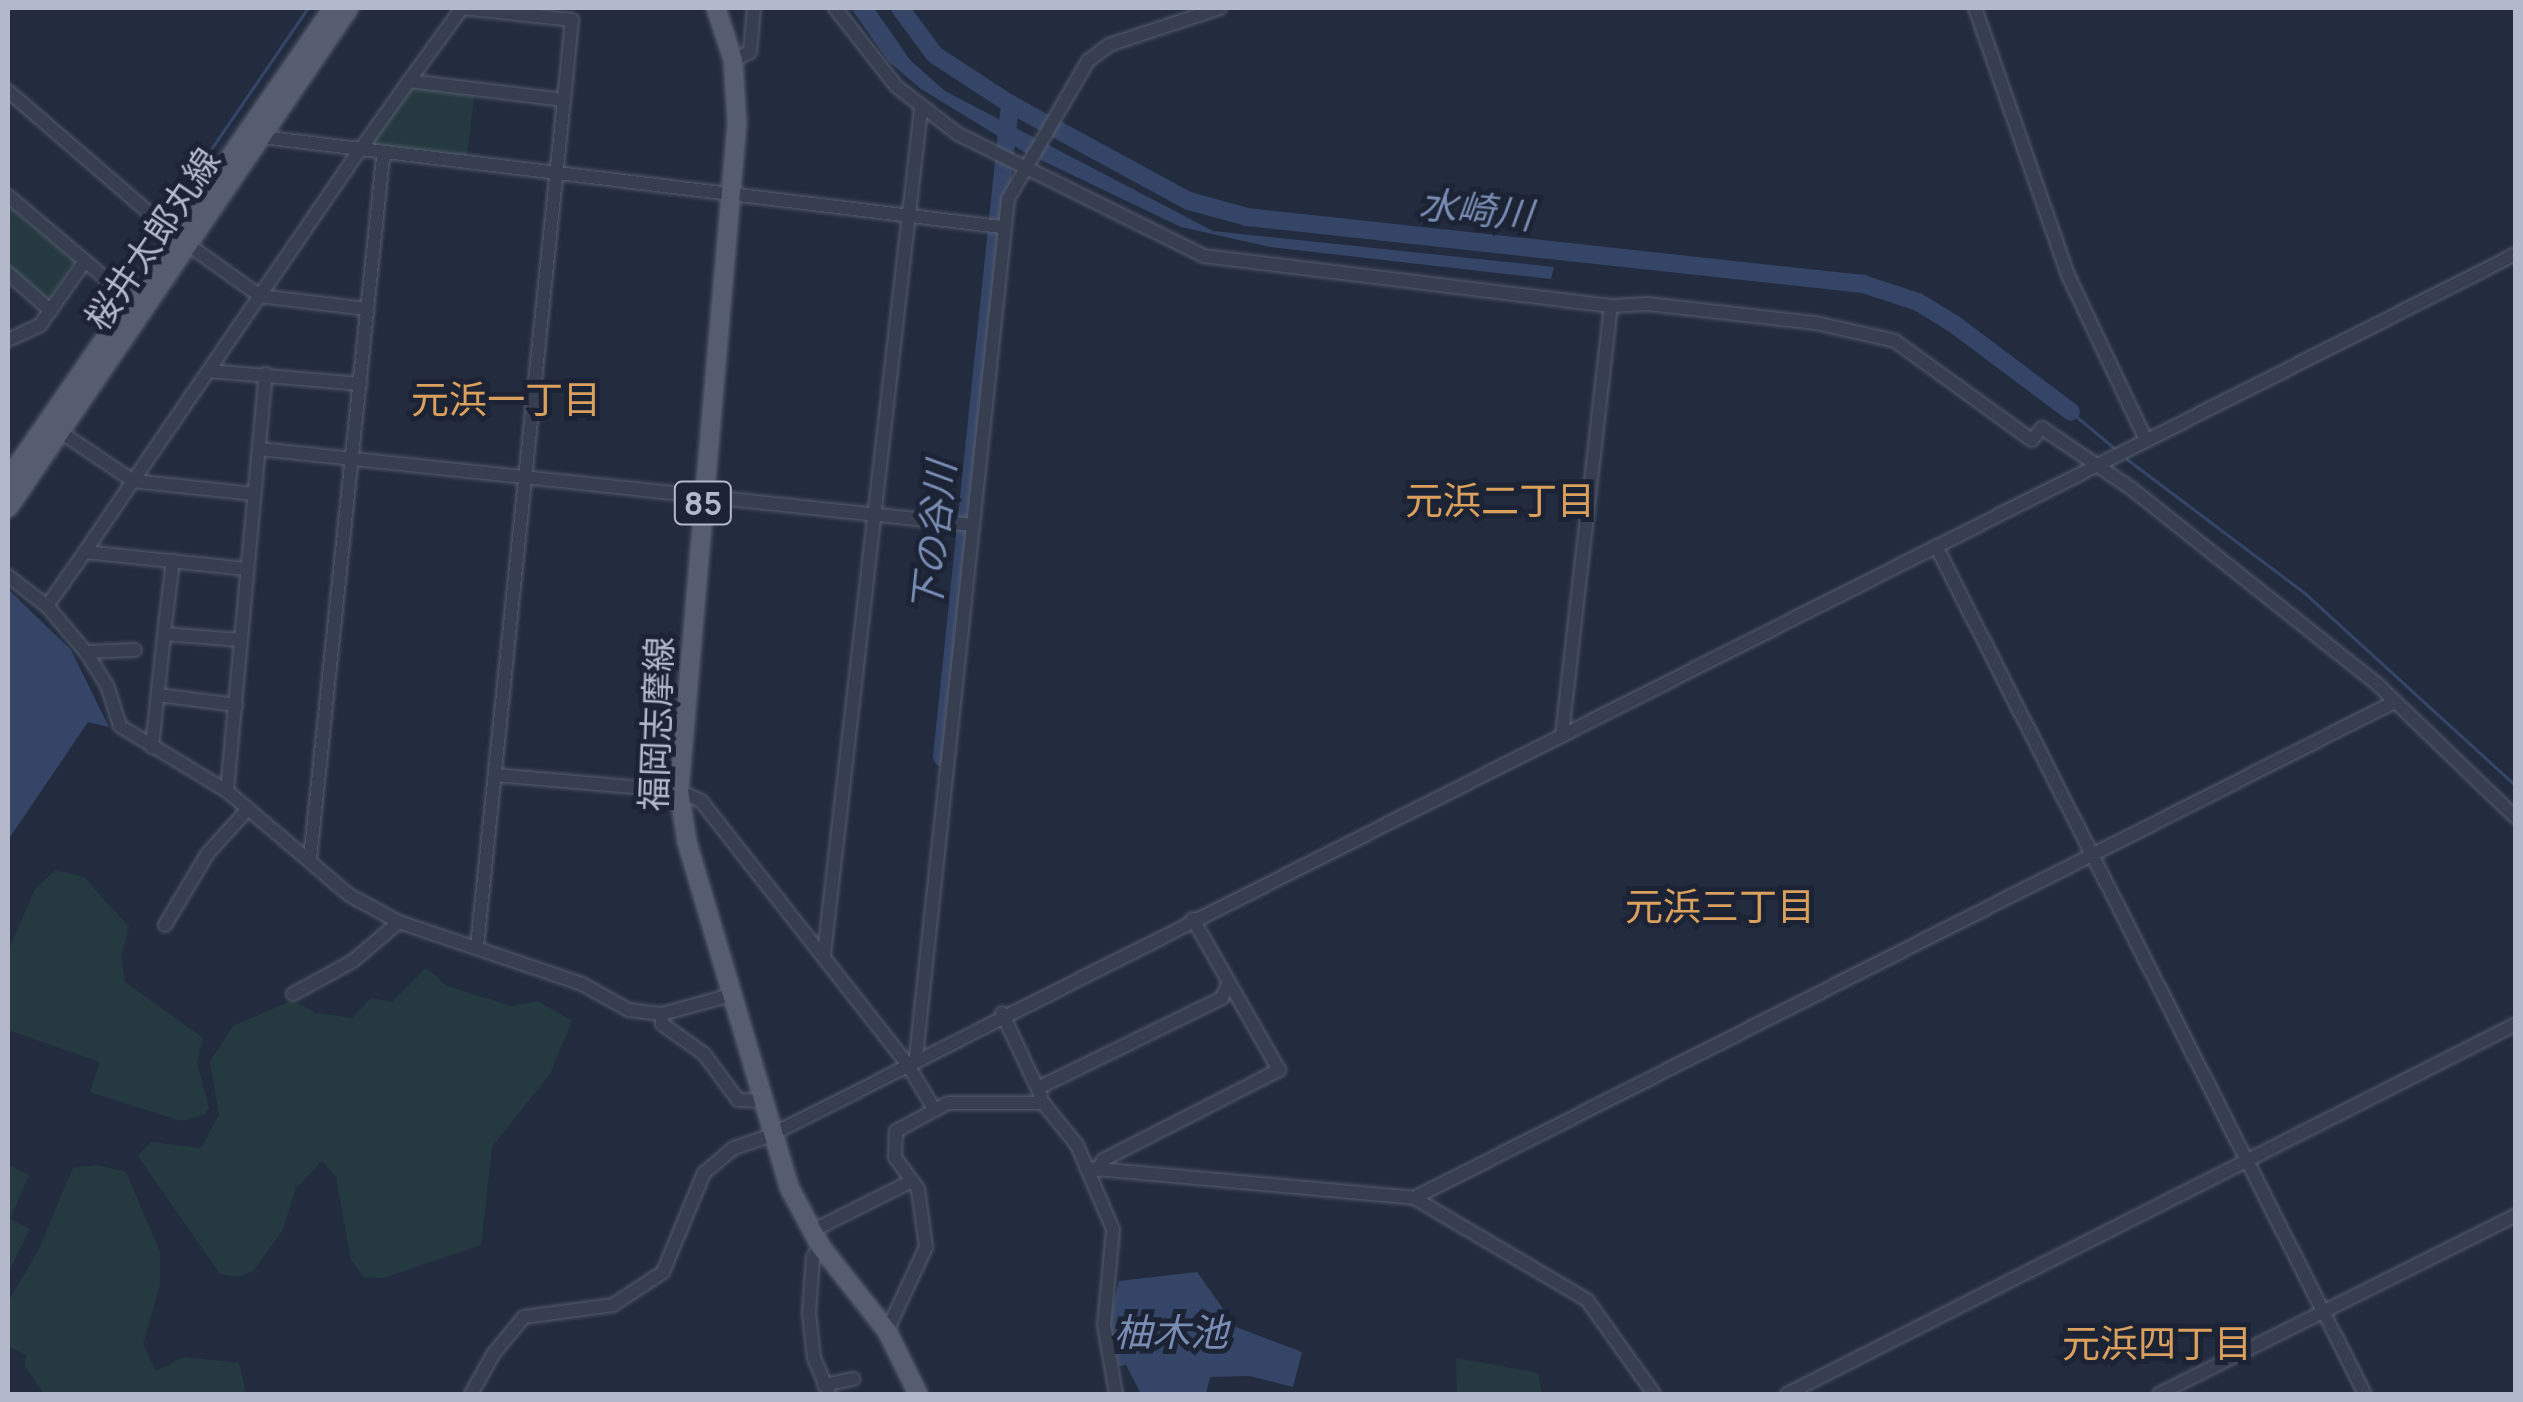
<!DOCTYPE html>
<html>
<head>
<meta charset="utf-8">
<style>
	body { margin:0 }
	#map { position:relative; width:2523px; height:1402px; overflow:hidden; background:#232c3f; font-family:Manrope,"Noto Sans JP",sans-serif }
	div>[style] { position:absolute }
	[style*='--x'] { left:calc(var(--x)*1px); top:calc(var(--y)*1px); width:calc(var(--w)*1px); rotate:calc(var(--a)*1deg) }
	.green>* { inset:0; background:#253a40 }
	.water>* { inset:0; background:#354567 }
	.stream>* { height:2.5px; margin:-1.25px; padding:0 1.25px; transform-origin:1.25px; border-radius:1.25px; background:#354567 }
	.river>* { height:18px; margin:-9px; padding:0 9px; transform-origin:9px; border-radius:9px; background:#354567 }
	.roads { filter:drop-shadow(0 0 2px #555c6d) drop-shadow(0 0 2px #555c6d) }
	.minor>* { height:12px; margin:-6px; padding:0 6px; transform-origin:6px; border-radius:6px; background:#373e4f }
	.major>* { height:18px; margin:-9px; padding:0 9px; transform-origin:9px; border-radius:9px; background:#555d6f }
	span { translate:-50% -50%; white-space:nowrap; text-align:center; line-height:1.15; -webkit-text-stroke:10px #1c2334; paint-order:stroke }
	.shield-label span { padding:2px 8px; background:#1c2334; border:2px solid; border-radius:8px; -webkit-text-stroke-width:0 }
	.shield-label { font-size:32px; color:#b3b9ca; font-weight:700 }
	.street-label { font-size:35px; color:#b3b9ca }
	.water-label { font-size:38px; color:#798cb3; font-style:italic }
	.neighbourhood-label { font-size:38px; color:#daa05d }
	.frame { position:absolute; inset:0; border:10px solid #b3b9ca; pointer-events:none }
</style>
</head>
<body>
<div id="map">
	<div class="green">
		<i style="clip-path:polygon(410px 86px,475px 92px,466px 160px,374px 151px,371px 143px)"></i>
		<i style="clip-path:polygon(8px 206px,74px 261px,48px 301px,8px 270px)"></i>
		<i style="clip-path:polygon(56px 870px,84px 877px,129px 927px,121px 958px,125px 982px,203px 1038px,197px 1063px,209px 1108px,204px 1115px,181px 1121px,90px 1092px,100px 1062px,8px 1030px,8px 952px,35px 889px)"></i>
		<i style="clip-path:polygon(426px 968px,447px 986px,511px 1006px,538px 1001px,572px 1021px,550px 1074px,492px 1147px,481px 1245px,383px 1278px,364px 1277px,351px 1260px,336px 1177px,322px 1161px,296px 1188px,282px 1231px,253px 1271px,238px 1277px,220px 1274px,138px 1156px,151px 1142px,201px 1148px,219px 1115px,210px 1062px,233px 1026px,293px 1000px,315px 1013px,352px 1018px,371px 998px,392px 1002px)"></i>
		<i style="clip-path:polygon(8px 1165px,29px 1175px,10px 1219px,30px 1229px,8px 1273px)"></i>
		<i style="clip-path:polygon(97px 1165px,126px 1172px,160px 1252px,160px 1285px,143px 1344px,156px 1371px,184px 1357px,239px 1363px,246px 1394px,44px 1394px,25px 1366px,26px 1355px,8px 1346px,8px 1302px,37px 1253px,73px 1168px)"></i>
		<i style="clip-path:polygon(1456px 1358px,1538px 1373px,1542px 1394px,1457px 1394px)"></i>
	</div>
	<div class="water">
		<i style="clip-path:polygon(851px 8px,874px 8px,910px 60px,945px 91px,1213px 231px,1554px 267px,1551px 279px,1270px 247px,1181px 227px,1024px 152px,921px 89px,888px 61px)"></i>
		<i style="clip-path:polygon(8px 589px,71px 650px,109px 727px,88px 722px,8px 840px)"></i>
		<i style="clip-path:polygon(1197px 1272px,1236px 1327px,1302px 1352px,1293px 1387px,1250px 1376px,1210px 1377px,1206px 1394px,1141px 1394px,1126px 1365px,1119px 1366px,1109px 1323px,1119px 1281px)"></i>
	</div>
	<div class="stream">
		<i style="--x:166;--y:215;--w:251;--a:-55.6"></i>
		<i style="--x:149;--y:238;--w:11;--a:-56"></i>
		<i style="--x:120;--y:282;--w:38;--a:-57"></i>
		<i style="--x:2071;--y:412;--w:60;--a:39.6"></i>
		<i style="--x:2127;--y:459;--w:224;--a:37"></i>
		<i style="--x:2306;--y:594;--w:285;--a:42.4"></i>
	</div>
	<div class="river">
		<i style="--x:900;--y:8;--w:59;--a:53.3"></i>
		<i style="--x:935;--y:55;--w:90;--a:33.2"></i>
		<i style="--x:1010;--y:104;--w:204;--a:28.5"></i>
		<i style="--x:1189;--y:201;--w:60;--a:15.4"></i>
		<i style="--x:1247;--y:217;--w:620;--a:6.21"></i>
		<i style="--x:1863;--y:284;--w:58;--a:18.1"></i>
		<i style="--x:1918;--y:302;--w:42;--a:31.4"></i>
		<i style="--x:1954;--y:324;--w:146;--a:36.9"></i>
		<i style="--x:942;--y:757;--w:657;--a:-84.05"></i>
	</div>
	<div class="roads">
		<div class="minor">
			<i style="--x:835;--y:8;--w:100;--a:51.9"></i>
			<i style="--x:897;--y:87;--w:77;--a:37.6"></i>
			<i style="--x:958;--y:134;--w:275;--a:26.4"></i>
			<i style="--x:1204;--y:256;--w:410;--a:7"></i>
			<i style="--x:1611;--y:306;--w:37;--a:-3"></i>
			<i style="--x:1648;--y:304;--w:169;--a:6.5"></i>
			<i style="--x:1816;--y:323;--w:81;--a:12.8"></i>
			<i style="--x:1895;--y:341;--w:169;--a:35.9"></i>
			<i style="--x:2032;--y:440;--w:16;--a:-50"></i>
			<i style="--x:2042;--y:428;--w:109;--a:34.1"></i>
			<i style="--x:2132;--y:489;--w:315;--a:38.5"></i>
			<i style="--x:2378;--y:685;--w:192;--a:43.9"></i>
			<i style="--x:1975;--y:8;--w:283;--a:70.8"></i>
			<i style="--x:2068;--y:275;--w:183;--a:64.7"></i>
			<i style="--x:733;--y:60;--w:19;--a:-25"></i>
			<i style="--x:750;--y:52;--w:44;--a:-84.8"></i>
			<i style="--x:8;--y:91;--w:222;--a:40.8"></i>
			<i style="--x:176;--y:236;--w:103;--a:35.5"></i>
			<i style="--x:260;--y:296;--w:108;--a:6.9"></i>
			<i style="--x:262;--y:137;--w:744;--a:6.94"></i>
			<i style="--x:8;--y:196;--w:101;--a:40.2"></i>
			<i style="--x:8;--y:273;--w:57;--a:41.5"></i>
			<i style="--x:8;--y:340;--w:35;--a:-25"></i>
			<i style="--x:40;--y:325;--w:78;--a:-54.9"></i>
			<i style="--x:85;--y:261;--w:60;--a:40.3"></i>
			<i style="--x:209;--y:371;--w:152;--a:4.9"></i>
			<i style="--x:59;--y:431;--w:89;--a:34"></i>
			<i style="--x:133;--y:481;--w:86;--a:124.1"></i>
			<i style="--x:260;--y:449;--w:716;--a:6.09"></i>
			<i style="--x:254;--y:494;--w:122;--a:-173.9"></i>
			<i style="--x:133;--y:481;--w:398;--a:-55.6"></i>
			<i style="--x:358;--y:153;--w:88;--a:-54.7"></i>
			<i style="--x:409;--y:81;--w:90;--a:-54"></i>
			<i style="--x:462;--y:8;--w:111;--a:6.2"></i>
			<i style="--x:572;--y:20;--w:80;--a:95.7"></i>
			<i style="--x:564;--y:100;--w:156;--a:-173"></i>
			<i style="--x:1936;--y:546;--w:950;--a:63.17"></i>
			<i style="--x:8;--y:576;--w:49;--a:37.6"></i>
			<i style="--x:47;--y:606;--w:60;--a:49.7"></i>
			<i style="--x:86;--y:652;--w:39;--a:58"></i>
			<i style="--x:107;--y:685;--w:43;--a:72.4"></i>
			<i style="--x:120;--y:726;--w:125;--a:31.3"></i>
			<i style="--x:227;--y:791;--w:160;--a:40.4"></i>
			<i style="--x:349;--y:895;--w:57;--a:28.4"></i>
			<i style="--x:399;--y:922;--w:193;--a:18.7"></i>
			<i style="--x:582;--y:984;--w:54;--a:29"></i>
			<i style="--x:629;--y:1010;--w:33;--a:7"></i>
			<i style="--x:662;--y:1014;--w:72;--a:-15.4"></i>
			<i style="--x:47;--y:606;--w:66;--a:-54.9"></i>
			<i style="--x:85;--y:552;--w:162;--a:6"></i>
			<i style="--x:164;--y:634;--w:74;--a:-83"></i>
			<i style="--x:86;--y:652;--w:49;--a:-2.3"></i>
			<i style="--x:158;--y:695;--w:79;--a:7.3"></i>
			<i style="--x:1562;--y:735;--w:432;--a:-83.5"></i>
			<i style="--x:152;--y:747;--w:114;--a:-83.9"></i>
			<i style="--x:164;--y:634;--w:77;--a:4.5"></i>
			<i style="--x:495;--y:775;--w:185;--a:5"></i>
			<i style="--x:679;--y:791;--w:24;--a:24"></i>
			<i style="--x:701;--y:801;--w:332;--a:51.9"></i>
			<i style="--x:906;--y:1062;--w:52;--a:59"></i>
			<i style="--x:227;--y:791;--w:419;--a:-84.7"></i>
			<i style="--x:310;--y:859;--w:706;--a:-84.06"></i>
			<i style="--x:165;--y:925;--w:84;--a:-59.2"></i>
			<i style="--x:208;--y:853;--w:59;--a:-47.7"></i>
			<i style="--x:477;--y:947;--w:851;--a:-84.14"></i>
			<i style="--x:824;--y:954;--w:851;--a:-83.45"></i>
			<i style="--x:293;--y:994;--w:68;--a:-28.8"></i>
			<i style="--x:353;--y:961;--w:60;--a:-40.3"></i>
			<i style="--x:1002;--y:1013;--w:92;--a:64.8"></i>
			<i style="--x:662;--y:1014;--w:10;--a:90"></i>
			<i style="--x:662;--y:1024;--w:52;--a:35.5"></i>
			<i style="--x:704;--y:1054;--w:57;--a:53.5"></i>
			<i style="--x:738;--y:1100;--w:23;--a:2"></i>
			<i style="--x:916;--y:1057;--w:863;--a:-83.88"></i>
			<i style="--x:1008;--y:199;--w:160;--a:-59.9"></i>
			<i style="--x:1088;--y:61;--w:26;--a:-37"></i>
			<i style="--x:1109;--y:45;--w:117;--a:-18.4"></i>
			<i style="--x:1038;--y:1088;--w:205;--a:-26.1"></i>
			<i style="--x:1222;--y:998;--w:13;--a:-67"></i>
			<i style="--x:1086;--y:1168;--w:329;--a:5.2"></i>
			<i style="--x:1414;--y:1198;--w:201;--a:30.5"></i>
			<i style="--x:1587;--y:1300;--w:115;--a:54.5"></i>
			<i style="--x:1098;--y:1170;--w:11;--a:-63"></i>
			<i style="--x:1103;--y:1160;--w:198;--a:-27.1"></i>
			<i style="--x:1279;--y:1070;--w:174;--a:-119.7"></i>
			<i style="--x:1414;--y:1198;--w:1098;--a:-26.84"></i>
			<i style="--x:810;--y:1232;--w:114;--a:-26.6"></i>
			<i style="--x:821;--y:1247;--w:13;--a:129"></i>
			<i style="--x:813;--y:1257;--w:56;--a:94.1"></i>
			<i style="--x:809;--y:1313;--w:45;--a:83.7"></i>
			<i style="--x:814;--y:1358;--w:39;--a:67"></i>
			<i style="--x:887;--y:1331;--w:93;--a:-65.1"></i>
			<i style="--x:926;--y:1247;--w:59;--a:-97.9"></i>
			<i style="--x:918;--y:1189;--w:39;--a:-126"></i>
			<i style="--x:895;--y:1157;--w:26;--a:-88"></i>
			<i style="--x:896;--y:1131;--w:59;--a:-28.3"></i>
			<i style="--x:948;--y:1103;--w:95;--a:0"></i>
			<i style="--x:1043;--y:1103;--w:54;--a:51"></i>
			<i style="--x:1077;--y:1145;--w:92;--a:67"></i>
			<i style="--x:1113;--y:1230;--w:95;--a:95.4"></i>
			<i style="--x:1104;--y:1325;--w:70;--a:80.1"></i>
			<i style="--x:824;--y:1385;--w:30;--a:-12"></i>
			<i style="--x:471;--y:1394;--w:47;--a:-60.7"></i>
			<i style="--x:494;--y:1353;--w:47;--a:-50.2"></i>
			<i style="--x:524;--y:1317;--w:90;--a:-7.7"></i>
			<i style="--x:613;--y:1305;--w:60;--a:-33.4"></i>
			<i style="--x:663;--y:1272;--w:107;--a:-67.5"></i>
			<i style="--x:704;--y:1173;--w:39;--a:-40"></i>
			<i style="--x:734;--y:1148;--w:39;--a:-19"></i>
			<i style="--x:771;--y:1135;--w:1955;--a:-26.79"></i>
			<i style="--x:1787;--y:1394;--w:818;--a:-26.91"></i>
			<i style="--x:2159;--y:1394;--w:399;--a:-26.6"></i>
		</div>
		<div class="major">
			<i style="--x:716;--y:8;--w:55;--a:71.9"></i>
			<i style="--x:733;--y:60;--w:63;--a:86.4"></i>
			<i style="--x:737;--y:123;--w:671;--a:94.96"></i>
			<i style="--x:679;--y:791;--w:52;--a:81.1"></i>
			<i style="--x:687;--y:842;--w:360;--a:73.5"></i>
			<i style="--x:789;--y:1187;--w:68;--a:61.9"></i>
			<i style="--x:821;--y:1247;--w:107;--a:51.8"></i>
			<i style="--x:887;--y:1331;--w:70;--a:63.8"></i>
			<i style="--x:8;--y:479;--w:572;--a:-55.39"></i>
			<i style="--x:8;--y:508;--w:605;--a:-55.71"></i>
		</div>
	</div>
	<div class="shield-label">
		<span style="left:703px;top:503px">85</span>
	</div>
	<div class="street-label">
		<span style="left:152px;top:239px;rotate:-56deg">桜井太郎丸線</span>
		<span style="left:656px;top:724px;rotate:-88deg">福岡志摩線</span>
	</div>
	<div class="water-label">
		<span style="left:1476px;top:209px;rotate:6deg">水崎川</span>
		<span style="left:933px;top:537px;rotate:-84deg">下の谷川</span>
		<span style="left:1171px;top:1332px">柚木池</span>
	</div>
	<div class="neighbourhood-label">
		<span style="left:506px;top:399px">元浜一丁目</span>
		<span style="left:1500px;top:500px">元浜二丁目</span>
		<span style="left:1720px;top:906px">元浜三丁目</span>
		<span style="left:2157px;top:1343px">元浜四丁目</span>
	</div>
	<div class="frame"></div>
</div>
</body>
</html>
